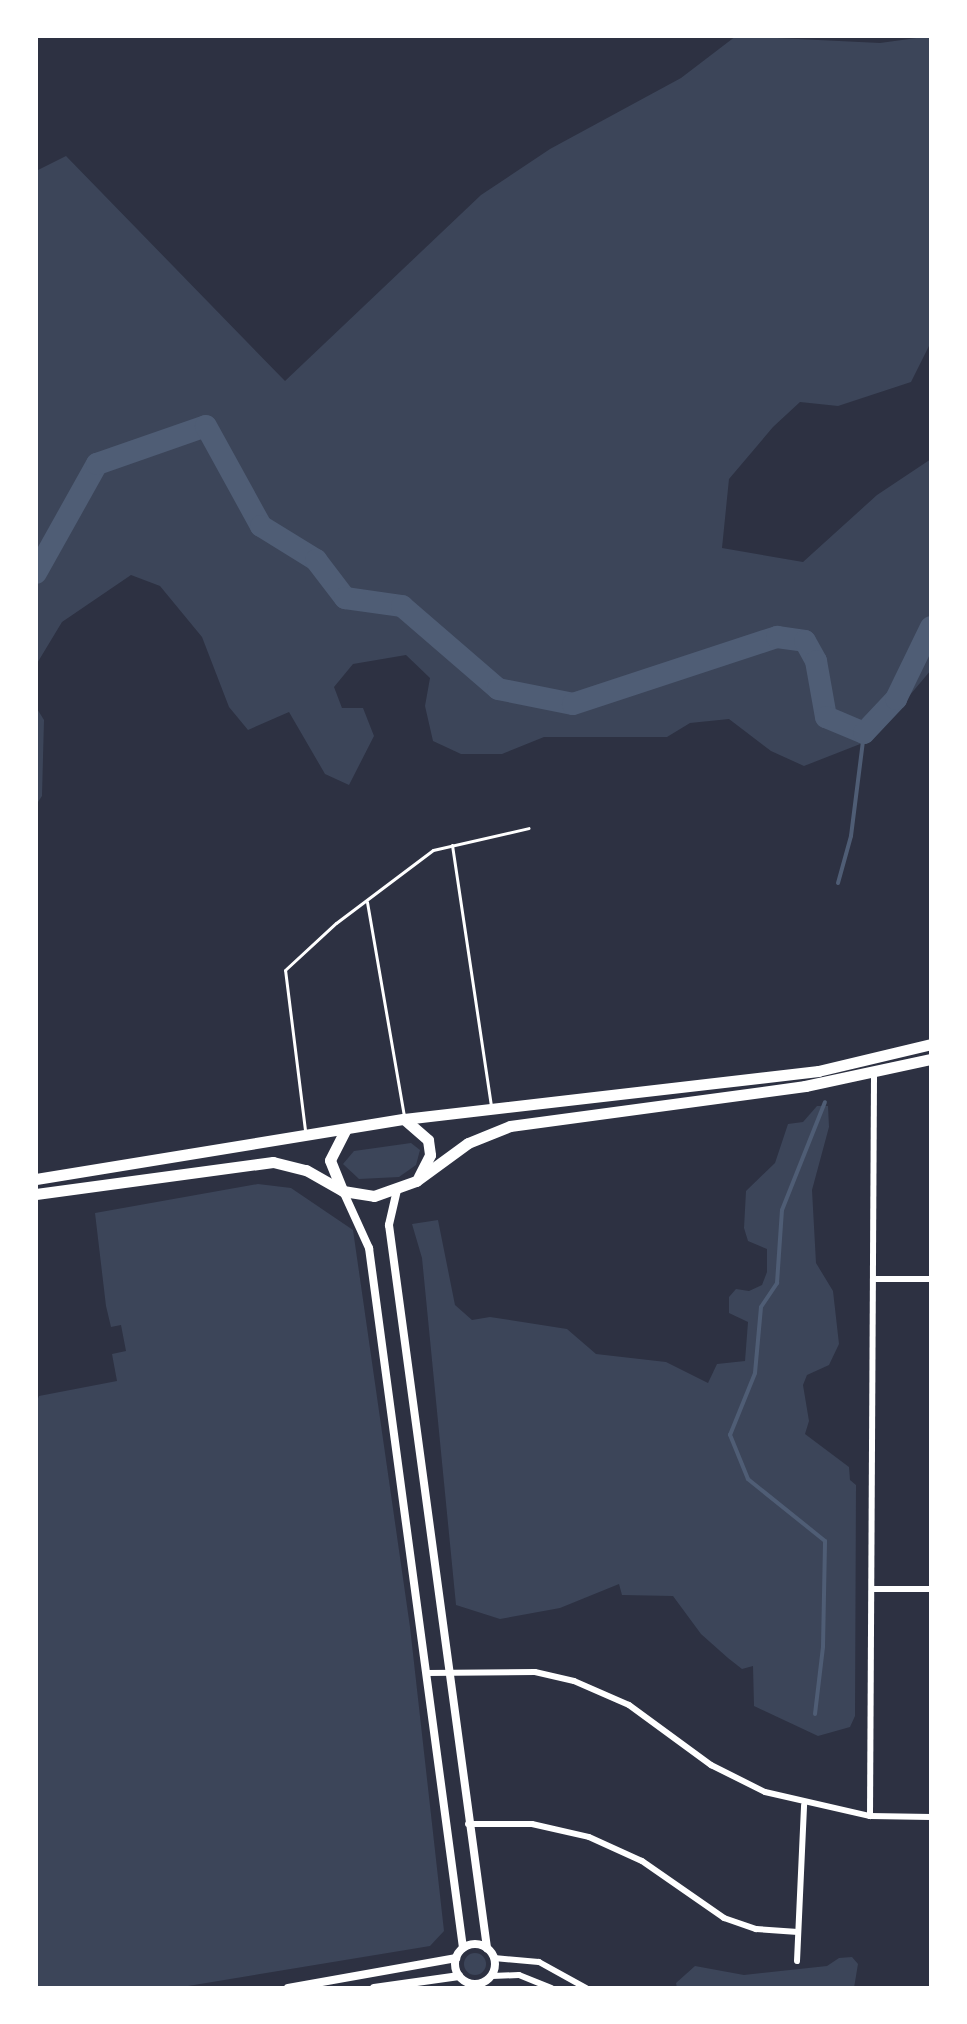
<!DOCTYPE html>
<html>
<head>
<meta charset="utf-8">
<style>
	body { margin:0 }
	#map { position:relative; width:967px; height:2024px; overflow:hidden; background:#2d3142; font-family:Karla,sans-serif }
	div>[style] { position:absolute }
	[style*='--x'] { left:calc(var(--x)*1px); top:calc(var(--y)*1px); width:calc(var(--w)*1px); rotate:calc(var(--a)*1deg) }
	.green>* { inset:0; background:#3c4559 }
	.round { border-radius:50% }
	.stream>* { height:4px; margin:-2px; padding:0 2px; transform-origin:2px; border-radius:2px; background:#4f5d75 }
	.river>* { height:22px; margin:-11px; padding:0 11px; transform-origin:11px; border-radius:11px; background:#4f5d75 }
	.service>* { height:3px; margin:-1.5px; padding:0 1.5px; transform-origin:1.5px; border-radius:1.5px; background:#fff }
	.minor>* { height:6px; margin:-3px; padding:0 3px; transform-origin:3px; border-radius:3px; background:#fff }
	.tertiary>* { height:8px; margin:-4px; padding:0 4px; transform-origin:4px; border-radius:4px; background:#fff }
	.tertiary>.ring { margin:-4px; padding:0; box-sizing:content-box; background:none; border:8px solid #fff; border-radius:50% }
	.trunk>* { height:11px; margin:-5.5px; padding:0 5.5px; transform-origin:5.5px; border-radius:5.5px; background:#fff }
	span { translate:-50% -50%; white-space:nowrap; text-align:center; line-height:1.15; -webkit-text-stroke:6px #fff; paint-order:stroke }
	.frame { position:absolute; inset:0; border:38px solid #fff; pointer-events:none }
</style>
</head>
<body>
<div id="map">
	<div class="green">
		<i style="clip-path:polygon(736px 36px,880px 43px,931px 36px,931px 342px,911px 382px,838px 406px,800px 402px,773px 427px,729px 479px,722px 548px,803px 562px,877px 495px,931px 459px,931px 670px,873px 739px,804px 766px,771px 751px,729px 719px,690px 723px,667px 737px,544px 737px,502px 754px,461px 754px,433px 741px,425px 706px,430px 678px,406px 655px,353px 664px,334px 687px,342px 708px,363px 708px,374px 736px,349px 785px,325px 774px,289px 712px,248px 730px,229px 707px,202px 637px,160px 586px,131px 575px,62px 622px,36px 665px,36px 171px,66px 156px,285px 381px,481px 195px,550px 149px,681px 78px)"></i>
		<i style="clip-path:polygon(36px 707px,44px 720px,42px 796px,36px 805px)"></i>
		<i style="clip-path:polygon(817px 1106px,828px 1106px,829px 1127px,812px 1190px,816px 1263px,833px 1291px,839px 1344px,829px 1365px,807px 1375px,803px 1385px,809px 1421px,805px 1434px,849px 1467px,850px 1480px,856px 1485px,855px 1716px,850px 1727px,818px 1736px,754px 1706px,753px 1666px,742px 1669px,728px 1658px,701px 1634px,673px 1596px,622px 1595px,619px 1584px,560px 1608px,500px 1619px,456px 1605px,422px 1258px,412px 1224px,438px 1220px,455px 1305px,472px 1320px,490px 1317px,567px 1329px,596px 1354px,666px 1362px,708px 1383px,717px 1364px,745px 1361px,748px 1322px,729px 1313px,729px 1297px,736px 1289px,749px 1291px,762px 1285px,767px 1272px,767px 1249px,748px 1241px,744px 1228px,746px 1191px,775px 1163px,788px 1124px,803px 1122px)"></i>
		<i style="clip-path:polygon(411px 1143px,420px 1150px,416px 1165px,399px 1177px,359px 1179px,343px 1164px,354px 1151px)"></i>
		<i style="clip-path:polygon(258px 1184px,291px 1188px,353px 1230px,410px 1627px,444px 1931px,430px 1946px,176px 1988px,36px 1988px,36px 1404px,39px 1396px,117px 1381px,112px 1354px,126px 1351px,121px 1325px,111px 1327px,106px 1306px,95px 1213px)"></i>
		<i class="round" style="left:464px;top:1953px;width:22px;height:22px"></i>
		<i style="clip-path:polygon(852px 1957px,858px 1964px,854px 1988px,677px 1988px,676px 1983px,695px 1966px,744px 1975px,827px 1966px,839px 1958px)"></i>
	</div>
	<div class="stream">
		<i style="--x:838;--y:883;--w:49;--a:-74.5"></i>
		<i style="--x:851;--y:836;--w:104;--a:-82.8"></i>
		<i style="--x:815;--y:1714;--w:67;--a:-83.2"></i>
		<i style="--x:823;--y:1647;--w:106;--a:-88.9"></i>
		<i style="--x:825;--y:1541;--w:99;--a:-141.2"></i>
		<i style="--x:748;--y:1479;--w:48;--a:-112.2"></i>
		<i style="--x:730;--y:1435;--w:67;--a:-68"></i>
		<i style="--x:755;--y:1373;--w:66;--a:-84.8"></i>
		<i style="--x:761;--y:1307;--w:29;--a:-56"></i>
		<i style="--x:777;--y:1283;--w:73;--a:-86.1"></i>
		<i style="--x:782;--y:1210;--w:116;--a:-68.3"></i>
	</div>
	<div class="river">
		<i style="--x:36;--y:573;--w:125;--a:-60.8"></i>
		<i style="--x:97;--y:464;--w:115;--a:-19.2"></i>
		<i style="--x:206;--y:426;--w:114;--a:61.2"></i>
		<i style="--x:261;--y:526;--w:65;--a:31.7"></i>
		<i style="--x:316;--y:560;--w:48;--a:52.7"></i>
		<i style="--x:345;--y:598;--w:58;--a:8"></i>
		<i style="--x:402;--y:606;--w:127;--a:40.8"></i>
		<i style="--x:498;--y:689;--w:76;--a:11.3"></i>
		<i style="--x:573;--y:704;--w:215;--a:-18.2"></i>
		<i style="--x:777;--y:637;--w:28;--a:8"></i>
		<i style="--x:805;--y:641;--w:23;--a:61"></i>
		<i style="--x:816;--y:661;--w:57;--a:79.9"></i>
		<i style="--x:826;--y:717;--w:41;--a:22.8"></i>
		<i style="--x:864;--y:733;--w:47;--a:-46.7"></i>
		<i style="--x:896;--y:699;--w:80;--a:-64.1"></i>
	</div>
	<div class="service">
		<i style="--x:452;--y:845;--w:265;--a:81.5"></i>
		<i style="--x:367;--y:902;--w:217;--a:80.2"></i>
		<i style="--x:305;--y:1130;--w:161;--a:-97.1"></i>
		<i style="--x:285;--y:970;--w:69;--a:-42.7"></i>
		<i style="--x:336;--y:923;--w:121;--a:-37"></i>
		<i style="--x:433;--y:850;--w:98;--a:-12.9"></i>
	</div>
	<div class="minor">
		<i style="--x:876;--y:1279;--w:55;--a:0"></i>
		<i style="--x:872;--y:1589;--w:59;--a:0"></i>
		<i style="--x:427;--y:1673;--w:108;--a:-0.5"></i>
		<i style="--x:535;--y:1672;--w:40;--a:13"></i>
		<i style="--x:574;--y:1681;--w:60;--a:23.6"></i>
		<i style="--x:629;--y:1705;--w:102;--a:36.2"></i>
		<i style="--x:711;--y:1765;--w:60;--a:26.6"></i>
		<i style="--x:765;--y:1792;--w:108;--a:12.9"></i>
		<i style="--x:870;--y:1816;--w:61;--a:0.9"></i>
		<i style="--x:870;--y:1816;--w:741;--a:-89.69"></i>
		<i style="--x:468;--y:1824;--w:64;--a:0"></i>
		<i style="--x:532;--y:1824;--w:58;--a:12.8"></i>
		<i style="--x:589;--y:1837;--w:58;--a:24.4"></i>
		<i style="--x:642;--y:1861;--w:100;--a:34.8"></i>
		<i style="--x:724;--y:1918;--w:34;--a:19"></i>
		<i style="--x:756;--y:1929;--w:42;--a:4.1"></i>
		<i style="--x:494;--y:1958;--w:45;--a:5.1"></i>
		<i style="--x:539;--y:1962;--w:54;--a:29"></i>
		<i style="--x:797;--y:1961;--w:156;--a:-87.4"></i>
		<i style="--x:492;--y:1976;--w:27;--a:-2"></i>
		<i style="--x:519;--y:1975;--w:35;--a:22"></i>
	</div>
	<div class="tertiary">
		<i style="--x:397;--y:1190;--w:36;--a:103"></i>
		<i style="--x:389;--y:1225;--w:730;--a:82.28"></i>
		<i style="--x:343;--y:1191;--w:63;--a:65.5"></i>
		<i style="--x:369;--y:1248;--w:706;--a:82.35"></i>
		<i class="ring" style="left:455px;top:1944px;width:32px;height:32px"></i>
		<i style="--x:288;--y:1988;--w:171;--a:-10.1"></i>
		<i style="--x:374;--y:1988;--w:86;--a:-8"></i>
	</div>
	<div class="trunk">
		<i style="--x:404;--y:1119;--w:32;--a:41"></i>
		<i style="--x:428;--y:1140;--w:15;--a:82"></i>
		<i style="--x:430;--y:1155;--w:25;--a:117"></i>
		<i style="--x:36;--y:1179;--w:373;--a:-9.3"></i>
		<i style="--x:404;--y:1119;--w:417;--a:-6.6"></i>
		<i style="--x:818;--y:1071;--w:116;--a:-13.4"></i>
		<i style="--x:342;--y:1190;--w:32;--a:-112"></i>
		<i style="--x:330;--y:1160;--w:34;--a:-63"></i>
		<i style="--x:36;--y:1194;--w:239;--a:-7.7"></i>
		<i style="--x:273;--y:1162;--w:34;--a:14"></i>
		<i style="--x:306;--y:1170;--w:43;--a:29.6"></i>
		<i style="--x:343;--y:1191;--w:31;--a:9"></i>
		<i style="--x:374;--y:1196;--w:45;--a:-19.7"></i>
		<i style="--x:416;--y:1181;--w:64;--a:-36.2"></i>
		<i style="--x:468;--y:1143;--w:45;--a:-22"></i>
		<i style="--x:510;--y:1126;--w:298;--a:-7.7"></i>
		<i style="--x:805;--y:1086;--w:129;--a:-12.1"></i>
	</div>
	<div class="frame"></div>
</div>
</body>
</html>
